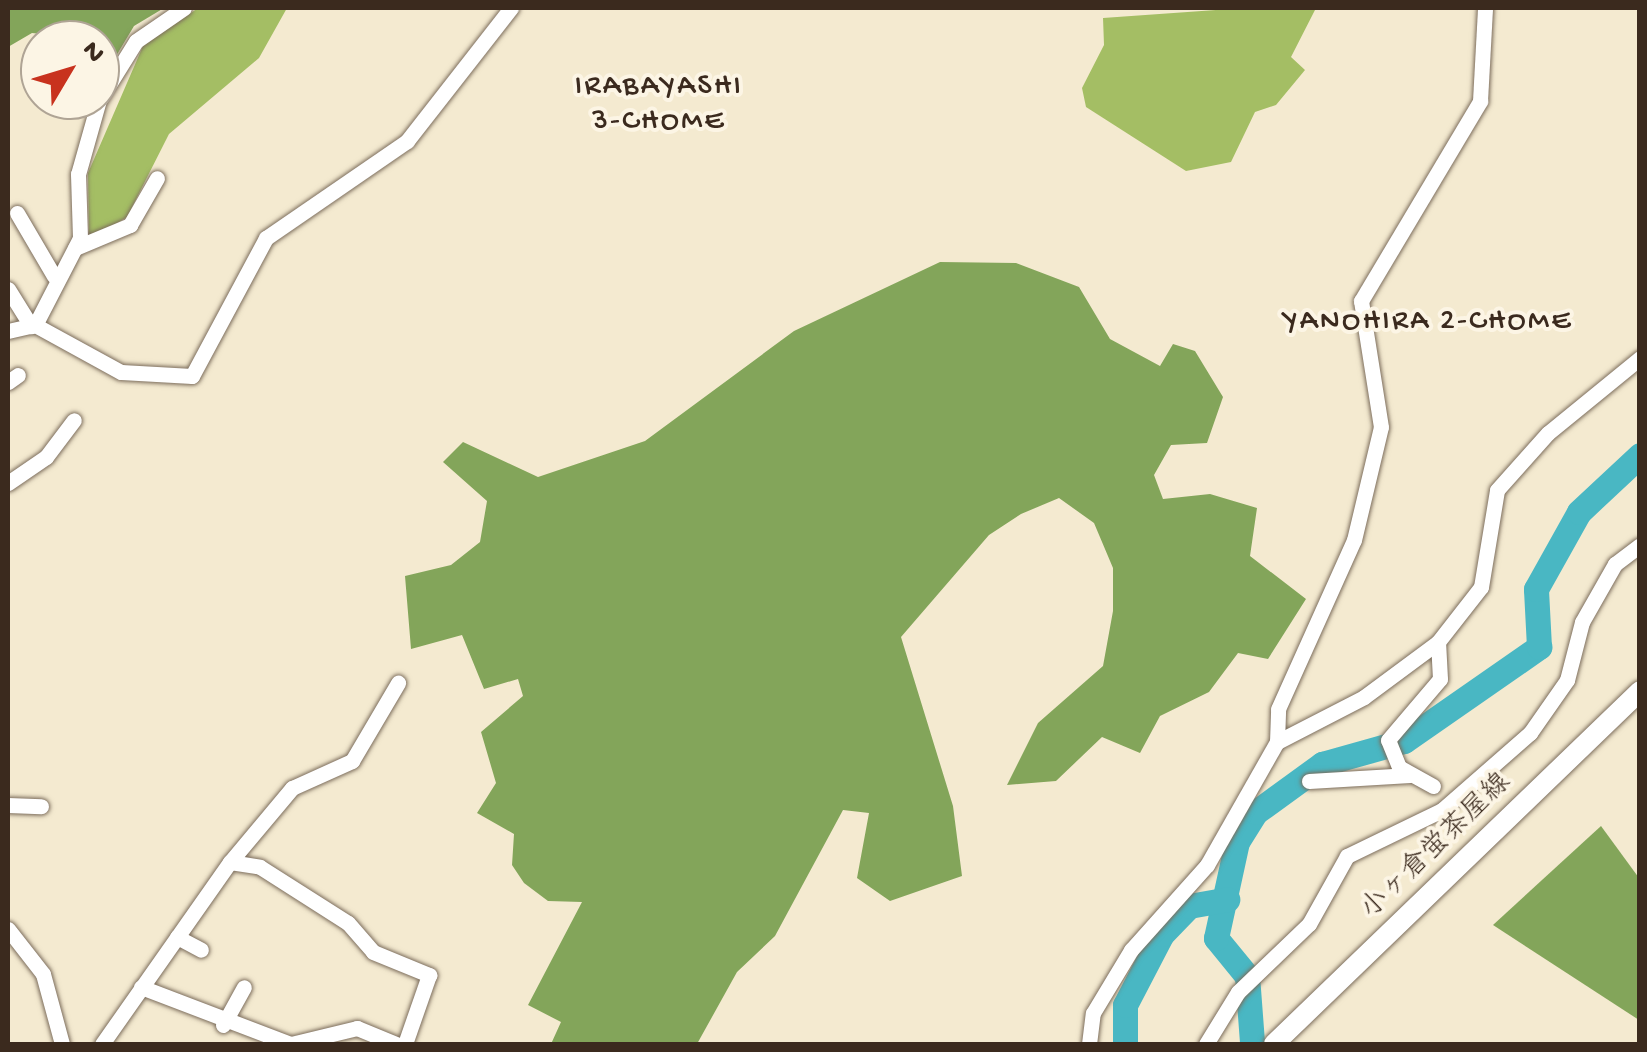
<!DOCTYPE html>
<html>
<head>
<meta charset="utf-8">
<style>
	body { margin:0 }
	#map { position:relative; width:1647px; height:1052px; overflow:hidden; background:#f4ead0; font-family:"Gochi Hand","Klee One",sans-serif }
	div>[style] { position:absolute }
	[style*='--x'] { left:calc(var(--x)*1px); top:calc(var(--y)*1px); width:calc(var(--w)*1px); rotate:calc(var(--a)*1deg) }
	.green>* { inset:0; background:#a4be64 }
	.forest>* { inset:0; background:#83a55a }
	.river>* { height:25px; margin:-12.5px; padding:0 12.5px; transform-origin:12.5px; border-radius:12.5px; background:#49b7c3 }
	.roads { filter:drop-shadow(0 0 2px #7c6d5c) drop-shadow(0 0 2px #7c6d5c) }
	.minor>* { height:15px; margin:-7.5px; padding:0 7.5px; transform-origin:7.5px; border-radius:7.5px; background:#fff }
	.tertiary>* { height:20px; margin:-10px; padding:0 10px; transform-origin:10px; border-radius:10px; background:#fff }
	span { translate:-50% -50%; white-space:nowrap; text-align:center; line-height:1.15; -webkit-text-stroke:8px #fcf5e5; paint-order:stroke }
	.street-label { font-size:28px; color:#3b2a1e }
	.neighbourhood-label { font-size:30px; color:#3b2a1e; letter-spacing:2.5px }
	.frame { position:absolute; inset:0; border:10px solid #3b2a1e; pointer-events:none }
	.north { position:absolute; left:20px; top:20px; width:100px; height:100px; box-sizing:border-box; background:#fcf5e5; border:2px solid #afa495; border-radius:50%; rotate:52deg; font-size:28px; font-weight:700; line-height:40px; text-align:center; color:#3b2a1e }
	.north::after { content:''; display:block; margin:auto; width:35px; height:45px; background:#c8321e; clip-path:polygon(50% 0,100% 100%,50% 72%,0 100%) }
</style>
</head>
<body>
<div id="map">
	<div class="green">
		<i style="clip-path:polygon(198px 8px,287px 8px,259px 58px,169px 134px,127px 217px,89px 240px,88px 173px,143px 46px)"></i>
		<i style="clip-path:polygon(1244px 8px,1315px 10px,1291px 57px,1305px 70px,1276px 105px,1255px 112px,1231px 162px,1186px 171px,1086px 107px,1082px 88px,1104px 45px,1103px 18px)"></i>
	</div>
	<div class="forest">
		<i style="clip-path:polygon(8px 8px,164px 8px,134px 26px,100px 83px,100px 40px,32px 33px,8px 47px)"></i>
		<i style="clip-path:polygon(940px 262px,1016px 263px,1079px 287px,1110px 339px,1160px 366px,1173px 344px,1195px 351px,1223px 397px,1207px 443px,1171px 445px,1154px 475px,1163px 499px,1210px 494px,1257px 508px,1250px 556px,1306px 599px,1268px 659px,1238px 653px,1209px 692px,1160px 716px,1140px 753px,1102px 737px,1056px 781px,1007px 785px,1038px 723px,1103px 666px,1113px 611px,1113px 568px,1094px 523px,1059px 498px,1021px 514px,989px 535px,901px 637px,953px 806px,962px 876px,890px 901px,857px 878px,869px 813px,843px 810px,775px 936px,737px 972px,697px 1044px,551px 1044px,561px 1022px,528px 1005px,582px 902px,548px 901px,524px 883px,512px 865px,514px 834px,477px 813px,496px 783px,481px 732px,523px 696px,518px 679px,484px 689px,462px 635px,411px 649px,405px 576px,451px 565px,480px 542px,487px 501px,443px 462px,463px 442px,538px 477px,645px 441px,794px 331px)"></i>
		<i style="clip-path:polygon(1601px 826px,1639px 878px,1639px 1020px,1493px 925px)"></i>
	</div>
	<div class="river">
		<i style="--x:1252;--y:1042;--w:66;--a:-94.3"></i>
		<i style="--x:1247;--y:976;--w:49;--a:-129.2"></i>
		<i style="--x:1216;--y:938;--w:98;--a:-77.7"></i>
		<i style="--x:1237;--y:842;--w:36;--a:-58"></i>
		<i style="--x:1256;--y:812;--w:82;--a:-36"></i>
		<i style="--x:1322;--y:764;--w:85;--a:-15.7"></i>
		<i style="--x:1404;--y:741;--w:165;--a:-34.8"></i>
		<i style="--x:1539;--y:647;--w:58;--a:-93"></i>
		<i style="--x:1536;--y:589;--w:88;--a:-60.8"></i>
		<i style="--x:1579;--y:512;--w:83;--a:-43.1"></i>
		<i style="--x:1125;--y:1044;--w:39;--a:-90"></i>
		<i style="--x:1125;--y:1005;--w:80;--a:-62.5"></i>
		<i style="--x:1162;--y:934;--w:39;--a:-46"></i>
		<i style="--x:1189;--y:906;--w:39;--a:-10"></i>
	</div>
	<div class="roads">
		<div class="minor">
			<i style="--x:100;--y:99;--w:68;--a:-58.2"></i>
			<i style="--x:136;--y:41;--w:58;--a:-34.5"></i>
			<i style="--x:99;--y:100;--w:77;--a:105.8"></i>
			<i style="--x:78;--y:174;--w:64;--a:88.2"></i>
			<i style="--x:80;--y:238;--w:98;--a:117.3"></i>
			<i style="--x:35;--y:325;--w:98;--a:28.7"></i>
			<i style="--x:121;--y:372;--w:71;--a:3.2"></i>
			<i style="--x:192;--y:376;--w:157;--a:-61.8"></i>
			<i style="--x:266;--y:238;--w:171;--a:-34.5"></i>
			<i style="--x:407;--y:141;--w:169;--a:-52"></i>
			<i style="--x:17;--y:213;--w:73;--a:59.6"></i>
			<i style="--x:75;--y:248;--w:60;--a:-22.7"></i>
			<i style="--x:130;--y:225;--w:54;--a:-60.1"></i>
			<i style="--x:8;--y:289;--w:44;--a:58.1"></i>
			<i style="--x:8;--y:331;--w:28;--a:-13"></i>
			<i style="--x:8;--y:382;--w:12;--a:-35"></i>
			<i style="--x:8;--y:483;--w:46;--a:-34.4"></i>
			<i style="--x:46;--y:457;--w:46;--a:-52.9"></i>
			<i style="--x:1277;--y:742;--w:33;--a:-88"></i>
			<i style="--x:1278;--y:709;--w:185;--a:-65.8"></i>
			<i style="--x:1354;--y:540;--w:116;--a:-76.6"></i>
			<i style="--x:1381;--y:427;--w:128;--a:-99"></i>
			<i style="--x:1361;--y:301;--w:233;--a:-59.2"></i>
			<i style="--x:1480;--y:101;--w:93;--a:-86.9"></i>
			<i style="--x:1309;--y:781;--w:101;--a:-3.4"></i>
			<i style="--x:1433;--y:786;--w:39;--a:-151"></i>
			<i style="--x:1399;--y:767;--w:29;--a:-112"></i>
			<i style="--x:1388;--y:740;--w:80;--a:-49.6"></i>
			<i style="--x:1440;--y:679;--w:37;--a:-93"></i>
			<i style="--x:8;--y:805;--w:33;--a:2"></i>
			<i style="--x:230;--y:862;--w:30;--a:9"></i>
			<i style="--x:260;--y:867;--w:104;--a:32.5"></i>
			<i style="--x:348;--y:923;--w:38;--a:49"></i>
			<i style="--x:373;--y:952;--w:61;--a:22.3"></i>
			<i style="--x:429;--y:975;--w:73;--a:109.2"></i>
			<i style="--x:8;--y:929;--w:57;--a:52.1"></i>
			<i style="--x:43;--y:974;--w:73;--a:74.8"></i>
			<i style="--x:177;--y:937;--w:27;--a:28"></i>
			<i style="--x:141;--y:987;--w:160;--a:20.9"></i>
			<i style="--x:223;--y:1025;--w:43;--a:-61.1"></i>
			<i style="--x:102;--y:1044;--w:223;--a:-54.9"></i>
			<i style="--x:230;--y:862;--w:97;--a:-50"></i>
			<i style="--x:292;--y:788;--w:66;--a:-24.2"></i>
			<i style="--x:352;--y:761;--w:91;--a:-59.5"></i>
			<i style="--x:291;--y:1044;--w:68;--a:-13.6"></i>
			<i style="--x:357;--y:1028;--w:42;--a:22.3"></i>
			<i style="--x:1089;--y:1044;--w:31;--a:-83"></i>
			<i style="--x:1093;--y:1013;--w:74;--a:-58.9"></i>
			<i style="--x:1131;--y:950;--w:114;--a:-48.2"></i>
			<i style="--x:1207;--y:865;--w:142;--a:-60.4"></i>
			<i style="--x:1277;--y:742;--w:98;--a:-27.3"></i>
			<i style="--x:1364;--y:697;--w:92;--a:-36.6"></i>
			<i style="--x:1438;--y:642;--w:70;--a:-52"></i>
			<i style="--x:1481;--y:587;--w:98;--a:-80.6"></i>
			<i style="--x:1497;--y:490;--w:76;--a:-48.2"></i>
			<i style="--x:1548;--y:433;--w:119;--a:-39.2"></i>
			<i style="--x:1206;--y:1044;--w:61;--a:-58.4"></i>
			<i style="--x:1238;--y:992;--w:98;--a:-43.8"></i>
			<i style="--x:1309;--y:924;--w:78;--a:-60.8"></i>
			<i style="--x:1347;--y:856;--w:106;--a:-25.8"></i>
			<i style="--x:1442;--y:810;--w:117;--a:-41.2"></i>
			<i style="--x:1530;--y:733;--w:65;--a:-55.1"></i>
			<i style="--x:1567;--y:680;--w:60;--a:-75.5"></i>
			<i style="--x:1582;--y:622;--w:67;--a:-60.4"></i>
			<i style="--x:1615;--y:564;--w:31;--a:-37"></i>
		</div>
		<div class="tertiary">
			<i style="--x:1274;--y:1044;--w:508;--a:-43.96"></i>
		</div>
	</div>
	<div class="street-label">
		<span style="left:1437px;top:847px;rotate:-44deg">小ヶ倉蛍茶屋線</span>
	</div>
	<div class="neighbourhood-label">
		<span style="left:659px;top:105px">IRABAYASHI<br>3-CHOME</span>
		<span style="left:1428px;top:323px">YANOHIRA 2-CHOME</span>
	</div>
	<div class="frame"></div>
	<div class="north">N</div>
</div>
</body>
</html>
